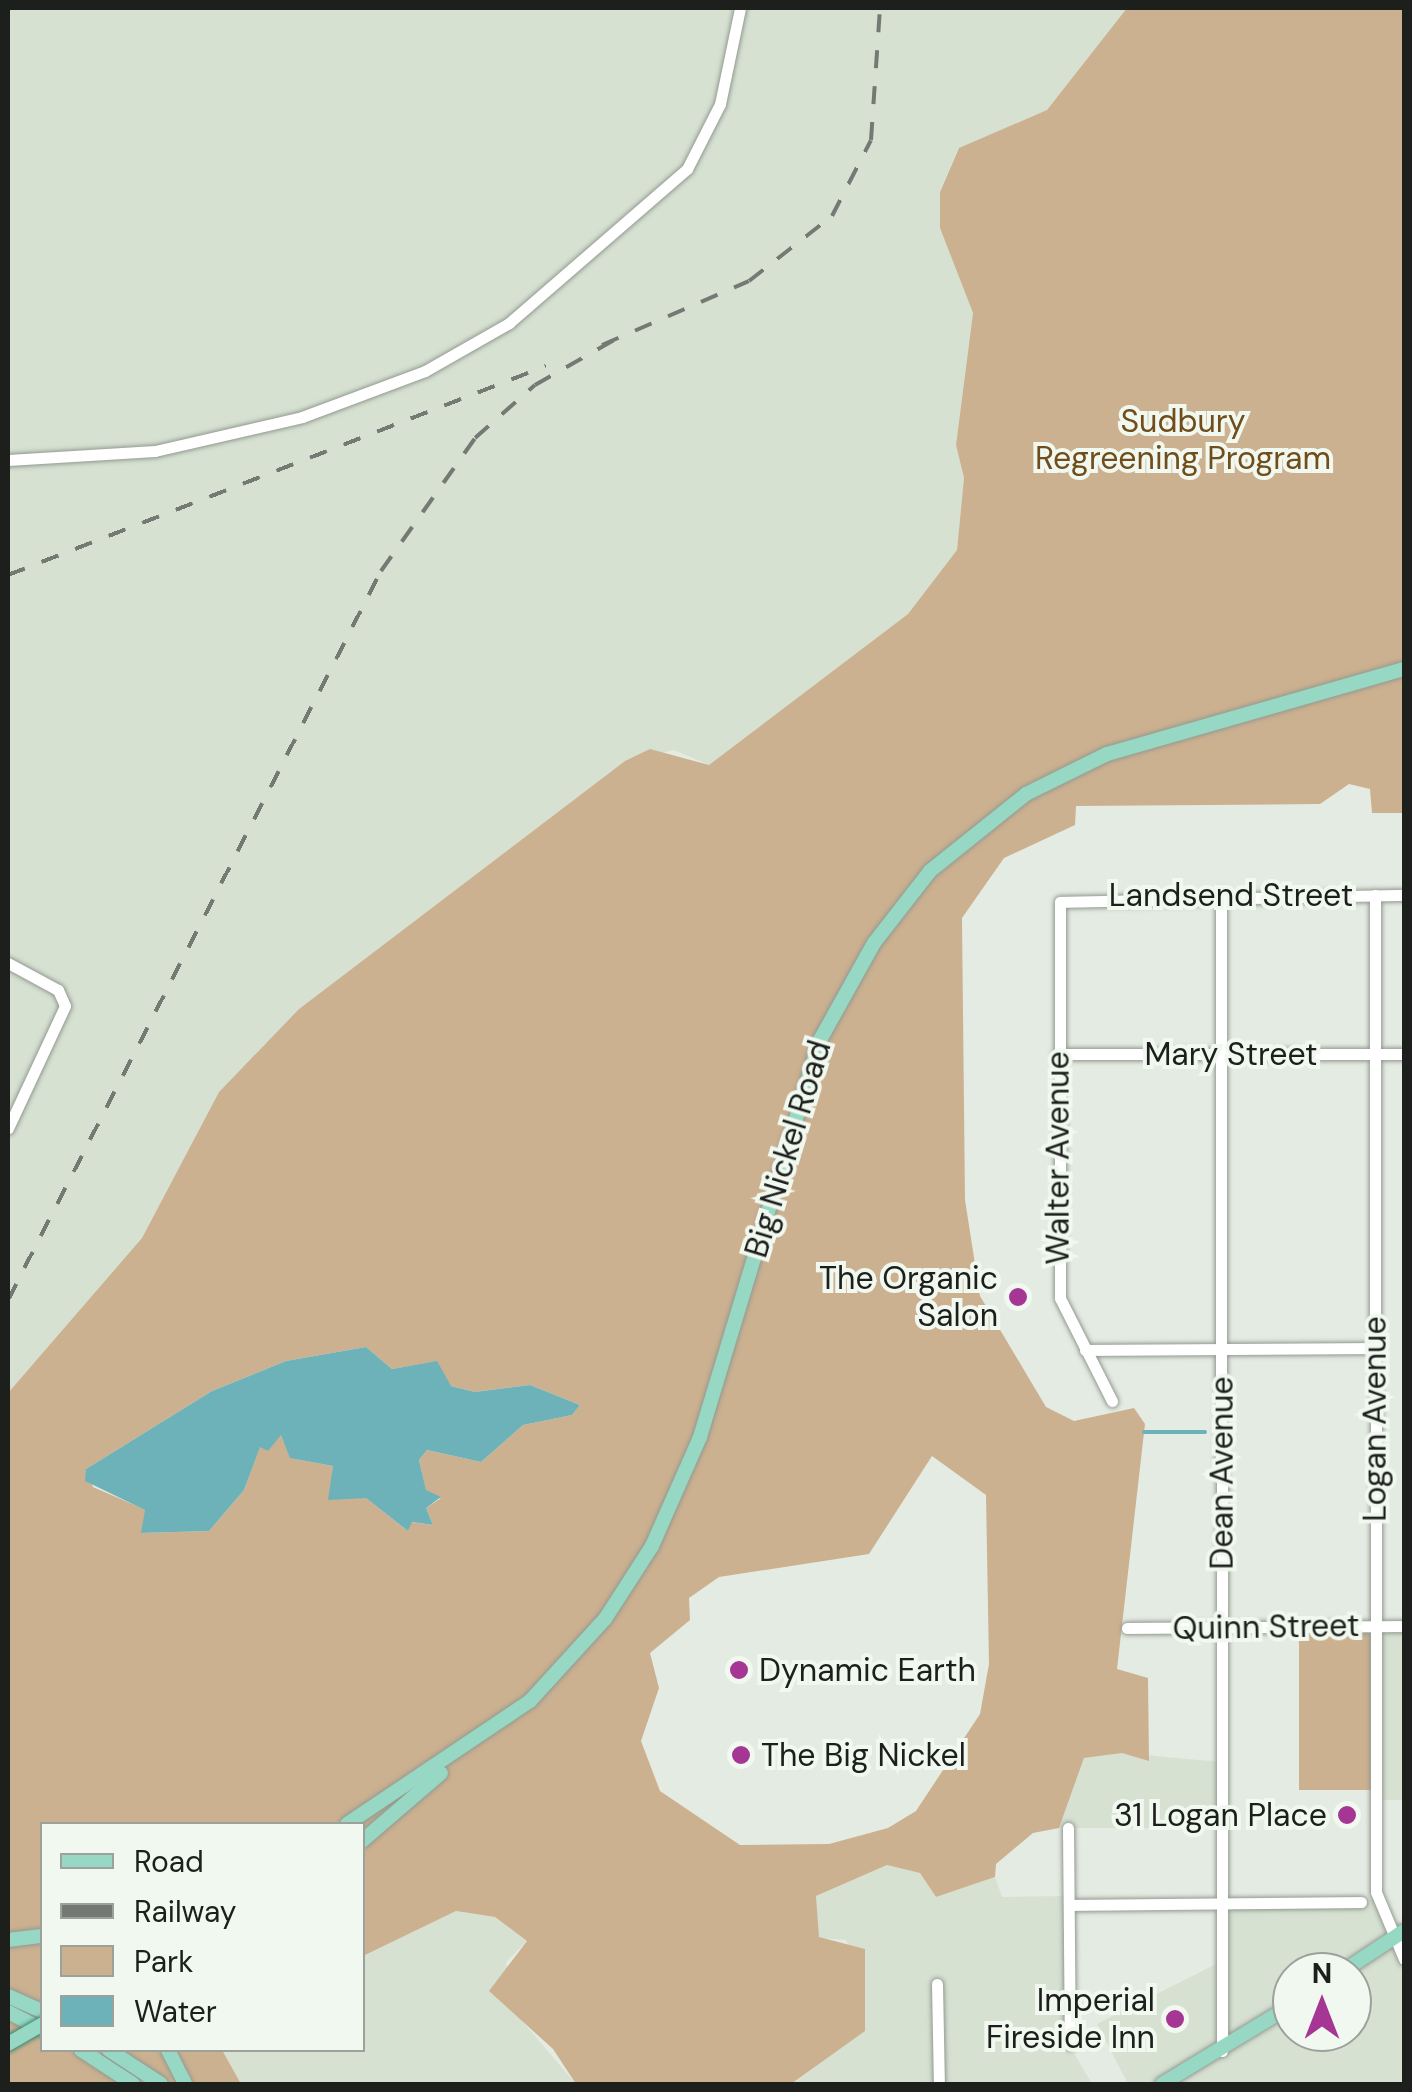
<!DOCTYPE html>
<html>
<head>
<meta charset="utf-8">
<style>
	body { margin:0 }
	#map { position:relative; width:1412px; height:2092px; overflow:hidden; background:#e4ebe2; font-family:"DM Sans",sans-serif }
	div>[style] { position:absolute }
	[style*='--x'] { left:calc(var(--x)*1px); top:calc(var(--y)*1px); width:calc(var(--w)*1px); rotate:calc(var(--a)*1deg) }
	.built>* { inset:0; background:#d6e1d2; transform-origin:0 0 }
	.green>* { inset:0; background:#ccb190; transform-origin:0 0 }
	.water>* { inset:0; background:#6cb2b8 }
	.stream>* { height:4px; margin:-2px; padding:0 2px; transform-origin:2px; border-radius:2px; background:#6cb2b8 }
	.roads { filter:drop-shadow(0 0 2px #939a91) drop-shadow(0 0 2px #939a91) }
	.minor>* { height:11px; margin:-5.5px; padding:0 5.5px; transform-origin:5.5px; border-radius:5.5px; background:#fff }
	.major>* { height:14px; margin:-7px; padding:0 7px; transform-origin:7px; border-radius:7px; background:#97d8c4 }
	.rail>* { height:4px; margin-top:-2px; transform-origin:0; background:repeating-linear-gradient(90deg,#747974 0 18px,transparent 0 36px) }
	.bridges { filter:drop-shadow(0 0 2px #3e8670) drop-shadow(0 0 2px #3e8670) }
	.major-bridge>* { height:14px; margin:-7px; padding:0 7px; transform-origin:7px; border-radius:7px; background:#97d8c4 }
	.dots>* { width:28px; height:28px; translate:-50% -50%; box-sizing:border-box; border:5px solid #f1f8ef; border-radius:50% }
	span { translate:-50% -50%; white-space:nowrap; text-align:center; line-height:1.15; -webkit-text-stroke:8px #f1f8ef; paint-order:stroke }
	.park-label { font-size:32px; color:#704d1a }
	.street-label { font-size:32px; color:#1c1f1c }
	.poi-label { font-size:32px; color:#1c1f1c }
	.right { translate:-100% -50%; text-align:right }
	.left { translate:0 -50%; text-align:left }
	.frame { position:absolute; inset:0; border:10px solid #1c1f1c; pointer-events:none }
	.legend { position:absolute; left:40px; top:1822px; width:325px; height:230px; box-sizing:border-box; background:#f1f8ef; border:2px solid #9ca19b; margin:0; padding:12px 18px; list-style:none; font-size:30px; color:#1c1f1c }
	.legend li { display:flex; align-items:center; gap:20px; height:50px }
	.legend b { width:50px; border:2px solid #9ca19b }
	.north { position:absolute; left:1272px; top:1952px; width:100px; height:100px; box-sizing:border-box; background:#f1f8ef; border:2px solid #9ca19b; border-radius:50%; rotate:0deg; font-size:28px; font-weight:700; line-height:40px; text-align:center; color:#1c1f1c }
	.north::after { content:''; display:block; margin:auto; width:35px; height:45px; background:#a53693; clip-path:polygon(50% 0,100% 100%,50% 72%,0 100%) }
</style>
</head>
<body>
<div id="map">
	<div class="built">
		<i style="clip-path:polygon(8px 8px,1127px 8px,1047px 110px,958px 149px,940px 191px,940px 228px,973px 313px,956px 445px,964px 478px,957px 550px,908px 614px,709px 765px,674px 750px,625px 761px,299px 1009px,219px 1092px,142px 1238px,8px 1393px)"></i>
		<i style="left:1374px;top:1625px;width:30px;height:175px"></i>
		<i style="clip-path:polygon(1122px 1753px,1221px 1762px,1221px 1828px,1059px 1828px,1084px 1758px)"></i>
		<i style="clip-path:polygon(887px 1865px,920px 1873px,936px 1897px,995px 1877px,1002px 1897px,1067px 1896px,1068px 2043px,1092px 2084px,792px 2084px,865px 2030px,865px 1976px,846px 1940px,818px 1938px,816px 1896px)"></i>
		<i style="clip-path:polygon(evenodd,1376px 1900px,1384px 1924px,1404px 1930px,1404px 2084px,1128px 2084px,1097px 2024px,1220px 1962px,1220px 1902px,1376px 1900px,1292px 1972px,1352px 1972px,1352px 2032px,1292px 2032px,1292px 1972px)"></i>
		<i style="clip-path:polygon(456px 1911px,495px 1917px,527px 1941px,506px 1962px,511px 2008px,576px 2084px,238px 2082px,222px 2050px,362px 2050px,363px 1956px)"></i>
	</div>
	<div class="green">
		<i style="clip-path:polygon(evenodd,1127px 8px,1404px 8px,1404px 813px,1372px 813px,1370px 789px,1349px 784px,1320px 804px,1076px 806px,1075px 825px,1004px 858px,962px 918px,965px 1200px,980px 1296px,1046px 1407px,1074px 1421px,1134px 1408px,1145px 1424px,1117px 1669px,1148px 1678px,1149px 1761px,1122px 1753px,1084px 1758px,1059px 1828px,1033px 1833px,996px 1864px,995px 1877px,936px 1897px,920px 1873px,887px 1865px,816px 1896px,819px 1937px,865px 1949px,865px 2031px,791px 2084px,576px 2084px,553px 2049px,489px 1991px,527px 1941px,495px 1917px,456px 1911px,363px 1956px,362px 1824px,42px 1824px,42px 2011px,8px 1994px,8px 1393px,142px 1238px,219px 1092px,299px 1009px,625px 761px,650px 749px,709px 765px,908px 614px,957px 550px,964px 478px,956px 445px,973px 313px,940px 228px,940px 192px,959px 148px,1047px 110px,1127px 8px,366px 1347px,392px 1369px,433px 1362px,451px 1386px,475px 1392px,530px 1385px,580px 1405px,572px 1415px,523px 1425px,481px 1462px,427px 1450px,419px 1460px,426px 1491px,441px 1498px,426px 1508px,433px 1525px,411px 1522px,408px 1531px,366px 1498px,331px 1490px,333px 1466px,291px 1458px,281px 1435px,260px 1446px,244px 1490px,209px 1531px,142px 1533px,146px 1510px,93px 1487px,86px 1469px,212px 1391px,286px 1361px,366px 1347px,1127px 8px,932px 1456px,986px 1495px,989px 1664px,980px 1714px,916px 1811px,888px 1828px,829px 1844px,740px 1845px,660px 1791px,641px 1741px,659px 1688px,650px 1653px,690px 1620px,689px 1598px,719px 1577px,869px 1554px,932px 1456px)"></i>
		<i style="left:1374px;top:1625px;width:165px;height:75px;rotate:90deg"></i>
		<i style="clip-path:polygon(8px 2012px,42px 2029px,42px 2050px,79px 2050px,132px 2084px,8px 2084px)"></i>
		<i style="clip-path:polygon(110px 2050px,222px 2050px,241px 2084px,163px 2084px)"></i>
	</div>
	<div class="water">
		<i style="clip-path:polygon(366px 1347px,392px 1369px,437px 1361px,451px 1386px,475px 1392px,530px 1385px,580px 1405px,572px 1415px,523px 1425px,481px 1462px,427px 1450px,419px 1460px,426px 1490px,441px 1497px,426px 1508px,433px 1525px,412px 1522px,408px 1531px,366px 1498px,328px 1500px,333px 1466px,290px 1458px,281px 1435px,268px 1451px,260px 1447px,244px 1490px,209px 1531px,141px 1533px,145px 1510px,85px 1481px,86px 1469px,212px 1391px,286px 1361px)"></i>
	</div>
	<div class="stream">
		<i style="--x:1144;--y:1432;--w:61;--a:0"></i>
	</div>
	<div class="roads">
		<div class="minor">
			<i style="--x:8;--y:460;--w:147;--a:-3.5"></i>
			<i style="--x:155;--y:451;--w:151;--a:-13"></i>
			<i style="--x:302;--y:417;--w:131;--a:-20.5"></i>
			<i style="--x:425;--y:371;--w:97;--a:-29.7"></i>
			<i style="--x:509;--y:323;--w:235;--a:-40.9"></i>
			<i style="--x:687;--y:169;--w:73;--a:-63.1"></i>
			<i style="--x:720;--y:104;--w:98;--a:-78.2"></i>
			<i style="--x:1221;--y:894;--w:1157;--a:89.95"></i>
			<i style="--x:1375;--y:895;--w:997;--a:89.94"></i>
			<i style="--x:1376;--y:1892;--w:73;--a:67.3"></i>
			<i style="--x:8;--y:963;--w:57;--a:28.4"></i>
			<i style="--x:58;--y:990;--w:17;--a:66"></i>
			<i style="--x:65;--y:1006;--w:135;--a:115"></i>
			<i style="--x:1058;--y:1054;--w:346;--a:0"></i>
			<i style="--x:1085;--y:1350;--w:290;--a:-0.4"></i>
			<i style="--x:1112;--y:1401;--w:115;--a:-116.8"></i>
			<i style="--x:1060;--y:1298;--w:396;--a:-90"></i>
			<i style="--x:1060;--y:902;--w:344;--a:-1.2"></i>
			<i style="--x:1127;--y:1628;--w:277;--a:-0.4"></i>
			<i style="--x:1068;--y:1828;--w:216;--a:89.5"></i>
			<i style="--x:1069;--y:1905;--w:292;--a:-0.6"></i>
			<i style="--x:937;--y:1984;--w:100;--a:88.9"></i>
		</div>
		<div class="major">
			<i style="--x:347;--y:1824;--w:220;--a:-33.9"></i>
			<i style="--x:530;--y:1701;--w:111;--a:-47.6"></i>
			<i style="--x:605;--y:1619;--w:87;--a:-57.2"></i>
			<i style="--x:652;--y:1546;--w:119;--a:-66.2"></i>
			<i style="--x:700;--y:1437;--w:415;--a:-73.2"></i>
			<i style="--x:820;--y:1040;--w:111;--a:-60.9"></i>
			<i style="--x:874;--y:943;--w:91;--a:-52.1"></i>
			<i style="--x:930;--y:871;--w:123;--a:-38.7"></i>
			<i style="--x:1026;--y:794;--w:90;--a:-26.3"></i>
			<i style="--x:1107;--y:754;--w:309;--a:-16"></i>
			<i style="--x:362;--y:1841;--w:104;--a:-40.7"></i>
			<i style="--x:8;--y:1940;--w:34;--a:-7"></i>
			<i style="--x:1342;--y:1972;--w:74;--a:-33.5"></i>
			<i style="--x:8;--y:1996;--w:37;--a:24"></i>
			<i style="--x:8;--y:2012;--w:38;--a:27"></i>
			<i style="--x:81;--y:2050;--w:62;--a:33.2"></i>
			<i style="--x:109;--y:2050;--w:62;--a:33.2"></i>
			<i style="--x:168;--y:2050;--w:38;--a:63"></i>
			<i style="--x:1162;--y:2084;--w:152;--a:-31.3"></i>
		</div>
	</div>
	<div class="rail">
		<i style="--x:602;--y:345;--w:160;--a:-23.5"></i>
		<i style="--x:749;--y:281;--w:105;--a:-38.1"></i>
		<i style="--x:832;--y:216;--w:85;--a:-62.8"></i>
		<i style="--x:871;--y:140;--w:132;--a:-86.1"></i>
		<i style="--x:8;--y:575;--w:577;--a:-21.23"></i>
		<i style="--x:8;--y:1300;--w:819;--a:-62.9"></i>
		<i style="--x:381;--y:571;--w:163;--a:-54.7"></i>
		<i style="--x:475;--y:438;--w:80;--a:-41.5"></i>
		<i style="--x:535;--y:385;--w:91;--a:-29.7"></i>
	</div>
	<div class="bridges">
		<div class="major-bridge">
			<i style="--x:8;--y:2044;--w:39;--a:-30"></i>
		</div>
	</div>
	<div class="dots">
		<i style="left:1018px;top:1297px;background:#a53693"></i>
		<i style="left:739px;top:1670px;background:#a53693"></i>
		<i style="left:741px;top:1755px;background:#a53693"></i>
		<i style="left:1347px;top:1815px;background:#a53693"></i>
		<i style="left:1175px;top:2019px;background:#a53693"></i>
	</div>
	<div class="park-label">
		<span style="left:1183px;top:440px">Sudbury<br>Regreening Program</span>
	</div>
	<div class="street-label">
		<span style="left:1231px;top:895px">Landsend Street</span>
		<span style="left:1231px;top:1054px">Mary Street</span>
		<span style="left:788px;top:1149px;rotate:-73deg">Big Nickel Road</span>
		<span style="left:1058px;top:1158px;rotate:-90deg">Walter Avenue</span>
		<span style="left:1375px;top:1419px;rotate:-90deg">Logan Avenue</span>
		<span style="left:1222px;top:1473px;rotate:-90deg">Dean Avenue</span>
		<span style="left:1266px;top:1627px;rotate:-1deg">Quinn Street</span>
	</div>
	<div class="poi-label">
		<span class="right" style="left:998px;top:1297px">The Organic<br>Salon</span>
		<span class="left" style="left:759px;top:1670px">Dynamic Earth</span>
		<span class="left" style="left:761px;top:1755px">The Big Nickel</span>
		<span class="right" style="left:1327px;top:1815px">31 Logan Place</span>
		<span class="right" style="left:1155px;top:2019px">Imperial<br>Fireside Inn</span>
	</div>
	<div class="frame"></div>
	<ul class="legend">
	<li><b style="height:12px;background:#97d8c4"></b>Road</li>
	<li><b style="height:12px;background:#747974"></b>Railway</li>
	<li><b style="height:28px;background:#ccb190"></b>Park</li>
	<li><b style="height:28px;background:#6cb2b8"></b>Water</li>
	</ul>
	<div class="north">N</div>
</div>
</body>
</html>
